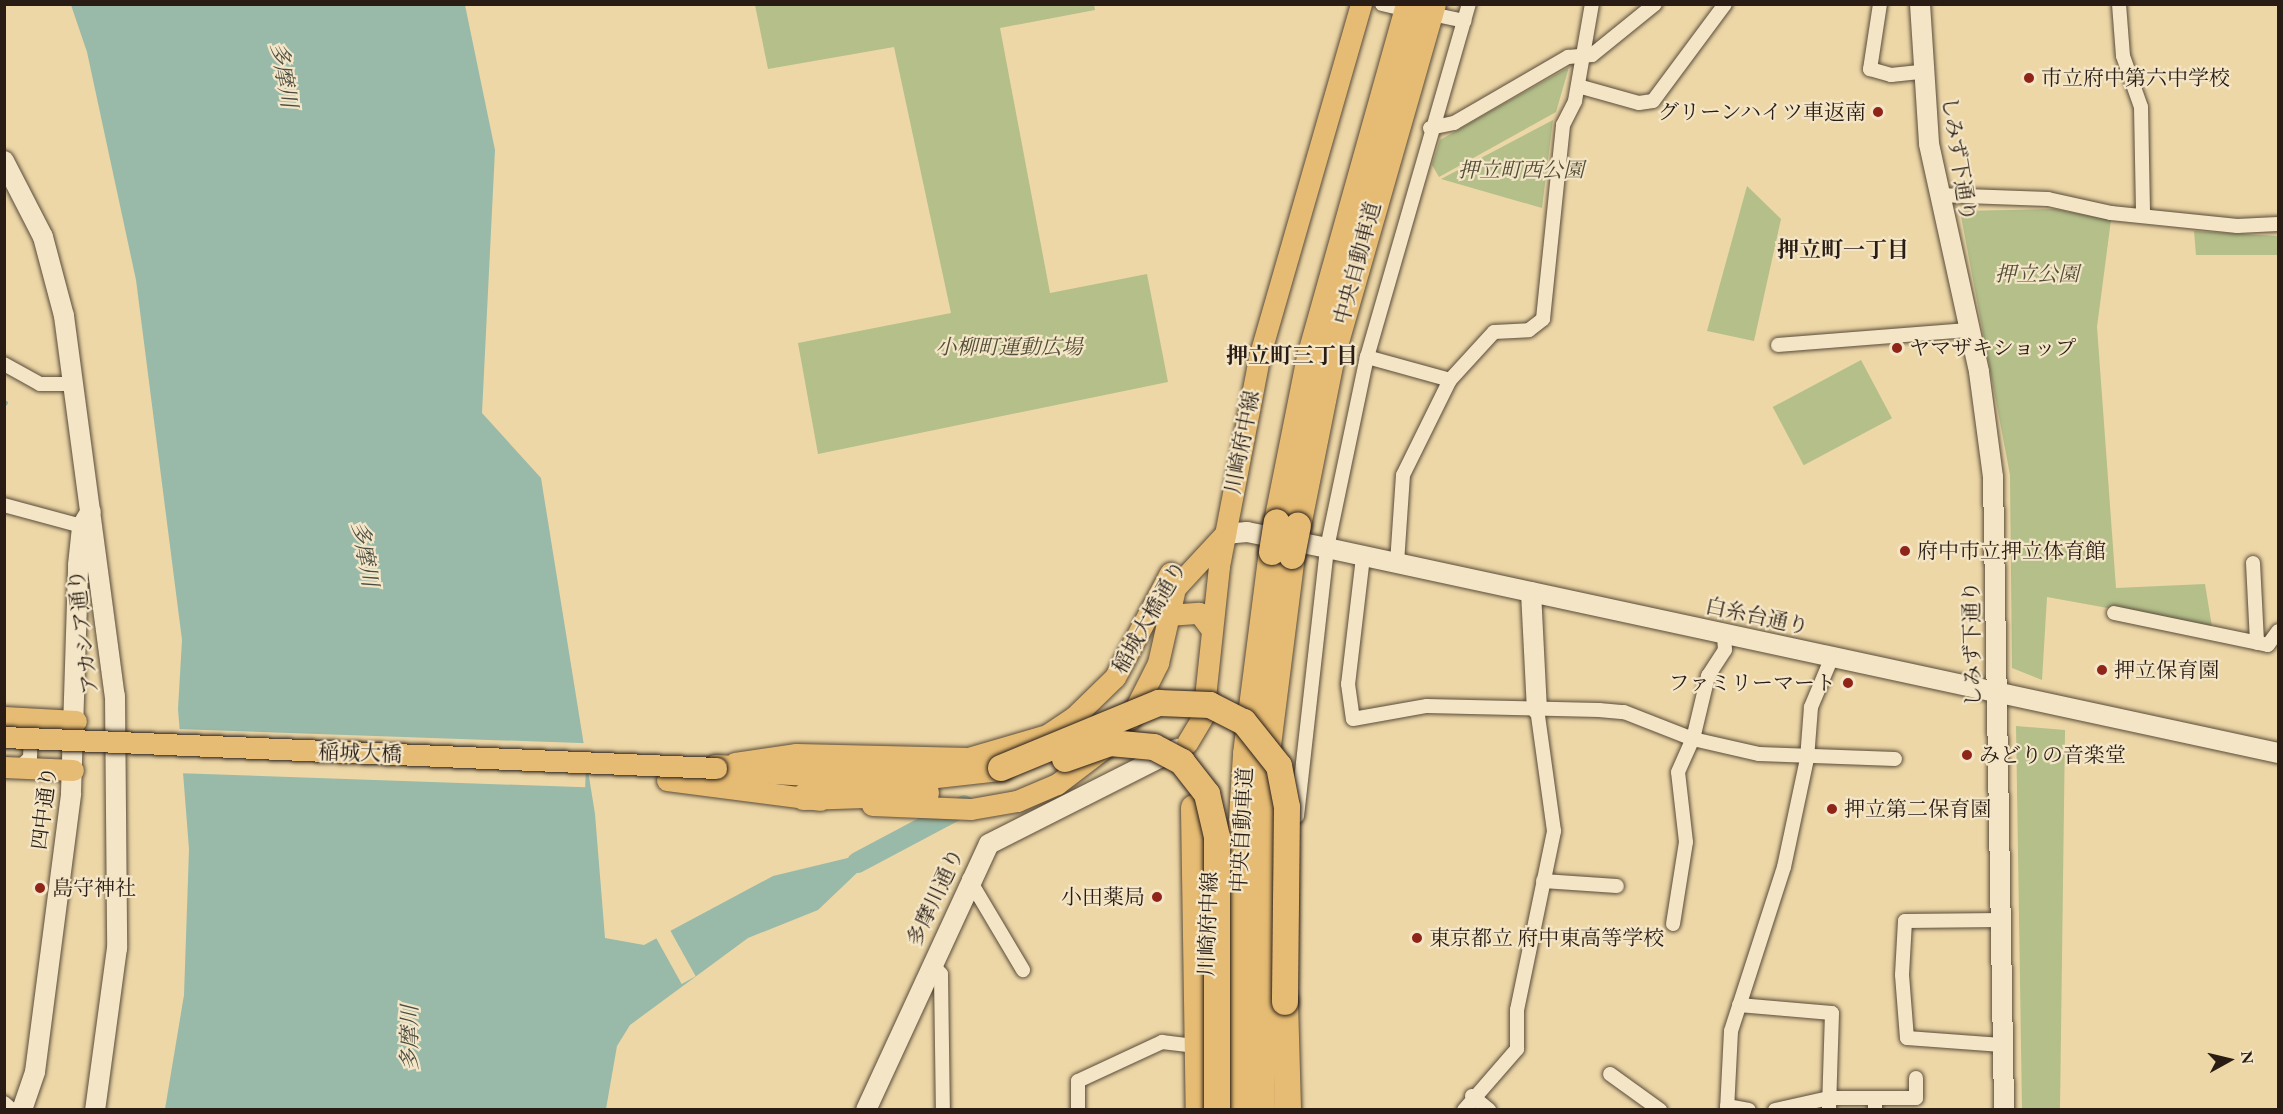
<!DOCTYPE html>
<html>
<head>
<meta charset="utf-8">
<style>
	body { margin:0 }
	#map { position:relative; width:2283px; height:1114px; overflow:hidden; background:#edd7a7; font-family:"EB Garamond","Noto Serif JP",serif }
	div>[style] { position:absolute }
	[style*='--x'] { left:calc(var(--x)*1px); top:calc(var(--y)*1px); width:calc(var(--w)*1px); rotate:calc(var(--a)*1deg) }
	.green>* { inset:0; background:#b4bf8a; transform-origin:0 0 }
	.water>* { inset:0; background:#99baa8 }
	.pier>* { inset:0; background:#edd7a7; transform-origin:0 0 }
	.stream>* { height:4px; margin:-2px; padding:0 2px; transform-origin:2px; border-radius:2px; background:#99baa8 }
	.river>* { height:21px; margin:-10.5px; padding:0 10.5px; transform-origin:10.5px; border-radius:10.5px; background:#99baa8 }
	.roads { filter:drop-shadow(0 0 2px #594b3a) drop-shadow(0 0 2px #594b3a) }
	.street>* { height:14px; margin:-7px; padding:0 7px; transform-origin:7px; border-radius:7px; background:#f3e5c6 }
	.secondary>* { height:20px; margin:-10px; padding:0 10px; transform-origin:10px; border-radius:10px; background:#f3e5c6 }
	.primary>* { height:21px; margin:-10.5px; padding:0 10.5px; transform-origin:10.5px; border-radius:10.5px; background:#e6bc74 }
	.highway>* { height:26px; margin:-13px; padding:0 13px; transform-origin:13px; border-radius:13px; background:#e6bc74 }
	.bridges { filter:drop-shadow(0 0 2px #281c15) drop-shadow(0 0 2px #281c15) }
	.primary-bridge>* { height:21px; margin:-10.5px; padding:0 10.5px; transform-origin:10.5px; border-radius:10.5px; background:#e6bc74 }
	.highway-bridge>* { height:26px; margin:-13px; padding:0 13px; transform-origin:13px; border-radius:13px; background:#e6bc74 }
	.dots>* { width:16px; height:16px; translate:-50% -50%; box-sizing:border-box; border:3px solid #f3e5c6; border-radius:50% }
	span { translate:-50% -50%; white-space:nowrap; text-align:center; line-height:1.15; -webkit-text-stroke:4.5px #f3e5c6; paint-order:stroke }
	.poi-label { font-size:21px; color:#281c15 }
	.left { translate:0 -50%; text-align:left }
	.right { translate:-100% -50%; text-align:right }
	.street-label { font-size:21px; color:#281c15 }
	.park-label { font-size:21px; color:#524d38; font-style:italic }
	.water-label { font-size:22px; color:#4a4b41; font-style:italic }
	.neighbourhood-label { font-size:22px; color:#281c15; font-weight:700 }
	.frame { position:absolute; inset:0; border:6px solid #281c15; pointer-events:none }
	.north { position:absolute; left:2199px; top:1030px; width:60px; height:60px; -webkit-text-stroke:4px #f3e5c6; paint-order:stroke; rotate:82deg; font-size:16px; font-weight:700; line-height:24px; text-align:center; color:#281c15 }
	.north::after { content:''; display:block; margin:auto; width:21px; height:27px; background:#281c15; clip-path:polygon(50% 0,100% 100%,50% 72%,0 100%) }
</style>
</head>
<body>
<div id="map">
	<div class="green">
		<i style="clip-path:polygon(755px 5px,1094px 5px,1095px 10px,1000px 28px,1050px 293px,1147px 274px,1168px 382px,818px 454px,798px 343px,951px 313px,894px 47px,768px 69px)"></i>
		<i style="clip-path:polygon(1569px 67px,1556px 112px,1439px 177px,1432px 165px,1440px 140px)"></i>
		<i style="clip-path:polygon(1553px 120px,1542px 208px,1441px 179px)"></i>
		<i style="clip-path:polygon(1747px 186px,1781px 219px,1754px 341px,1707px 331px)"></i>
		<i style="clip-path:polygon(2054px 209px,2111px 220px,2097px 327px,2116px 588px,2205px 584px,2212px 627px,2047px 597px,2042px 680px,2012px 668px,2010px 475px,1960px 211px)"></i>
		<i style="clip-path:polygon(2194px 231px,2278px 236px,2278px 255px,2196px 255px)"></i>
		<i style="left:1861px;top:360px;width:66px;height:100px;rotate:62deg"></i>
		<i style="clip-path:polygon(2016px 726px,2065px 730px,2060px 1109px,2022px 1109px)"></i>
	</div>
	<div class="water">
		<i style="clip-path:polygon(71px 5px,465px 5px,495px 150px,482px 413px,541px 478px,595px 814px,605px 938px,644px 945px,773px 876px,881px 850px,818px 910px,748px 938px,630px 1025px,617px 1046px,606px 1109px,165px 1109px,184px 995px,189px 849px,178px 709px,182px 640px,136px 280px,87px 52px)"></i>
	</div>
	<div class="pier">
		<i style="left:177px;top:729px;width:410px;height:44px;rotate:2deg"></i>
		<i style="left:670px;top:930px;width:53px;height:16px;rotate:61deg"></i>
	</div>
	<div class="stream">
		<i style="--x:4;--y:405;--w:3;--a:-45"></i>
	</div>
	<div class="river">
		<i style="--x:857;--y:862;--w:121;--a:-28"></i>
	</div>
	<div class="roads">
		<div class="street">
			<i style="--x:1382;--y:4;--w:13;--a:13"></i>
			<i style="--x:1880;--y:4;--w:66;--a:98.7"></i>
			<i style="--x:1870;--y:69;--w:22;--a:16"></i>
			<i style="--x:1891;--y:75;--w:31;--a:-6"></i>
			<i style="--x:2119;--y:4;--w:52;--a:85.6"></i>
			<i style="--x:2123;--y:56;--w:54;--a:70.6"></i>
			<i style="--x:2141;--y:107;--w:106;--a:88.9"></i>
			<i style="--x:1441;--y:16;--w:24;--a:12"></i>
			<i style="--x:1578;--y:86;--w:63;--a:15.6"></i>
			<i style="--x:1639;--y:103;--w:14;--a:-8"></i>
			<i style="--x:1653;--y:101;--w:121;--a:-53.4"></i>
			<i style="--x:1430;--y:128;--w:25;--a:-12"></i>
			<i style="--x:1454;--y:123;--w:132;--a:-30.1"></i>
			<i style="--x:1568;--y:57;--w:24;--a:-5"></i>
			<i style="--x:1592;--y:55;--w:81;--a:-39"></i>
			<i style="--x:1938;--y:195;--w:110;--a:2.1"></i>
			<i style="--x:2048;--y:199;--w:65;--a:12.5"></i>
			<i style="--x:2111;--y:213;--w:127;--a:5.9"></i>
			<i style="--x:2237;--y:226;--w:41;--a:-2.8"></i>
			<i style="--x:1778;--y:345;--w:193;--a:-4.5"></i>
			<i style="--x:1367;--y:357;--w:86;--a:15.5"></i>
			<i style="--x:4;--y:364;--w:41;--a:29.1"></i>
			<i style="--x:40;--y:384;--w:34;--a:0"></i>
			<i style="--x:4;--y:505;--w:81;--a:15.1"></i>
			<i style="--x:1363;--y:557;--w:128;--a:96.7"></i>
			<i style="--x:1348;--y:684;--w:35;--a:82"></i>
			<i style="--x:1353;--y:719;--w:75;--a:-10"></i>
			<i style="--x:1427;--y:706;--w:172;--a:1.3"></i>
			<i style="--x:1599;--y:710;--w:25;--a:5"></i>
			<i style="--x:1624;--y:712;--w:74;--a:21.4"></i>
			<i style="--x:1693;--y:739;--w:68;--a:12.8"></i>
			<i style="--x:1759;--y:754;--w:136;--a:2.1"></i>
			<i style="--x:1397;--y:563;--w:88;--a:-86.1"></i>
			<i style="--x:1403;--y:475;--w:106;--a:-63.7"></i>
			<i style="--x:1450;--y:380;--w:65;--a:-47.5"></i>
			<i style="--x:1494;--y:332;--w:35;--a:-3"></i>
			<i style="--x:1529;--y:330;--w:18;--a:-38"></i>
			<i style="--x:1543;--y:319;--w:195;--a:-84.1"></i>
			<i style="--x:1563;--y:125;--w:27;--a:-63"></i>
			<i style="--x:1575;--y:101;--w:98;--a:-80.1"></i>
			<i style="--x:2253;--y:563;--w:80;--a:87.1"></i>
			<i style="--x:2114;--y:613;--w:157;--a:11.7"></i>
			<i style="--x:2268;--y:645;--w:17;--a:-54"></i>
			<i style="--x:18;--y:769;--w:16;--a:-43"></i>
			<i style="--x:30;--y:758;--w:28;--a:-88"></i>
			<i style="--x:1297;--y:816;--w:270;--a:-83.6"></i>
			<i style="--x:1327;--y:548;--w:195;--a:-78.2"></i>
			<i style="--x:1367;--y:357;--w:367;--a:-73.9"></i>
			<i style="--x:969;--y:879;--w:106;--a:59.3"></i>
			<i style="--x:1543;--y:881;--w:74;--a:3.9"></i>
			<i style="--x:2001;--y:920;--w:96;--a:179.4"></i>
			<i style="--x:1905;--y:921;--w:54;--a:93.2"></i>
			<i style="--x:1902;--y:975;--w:63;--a:85.5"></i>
			<i style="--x:1907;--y:1038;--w:95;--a:4.2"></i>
			<i style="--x:1673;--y:924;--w:83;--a:-81"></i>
			<i style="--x:1686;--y:842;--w:70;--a:-96.5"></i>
			<i style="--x:1678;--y:772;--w:36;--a:-66"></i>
			<i style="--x:1693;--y:739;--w:65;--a:-76.6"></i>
			<i style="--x:1708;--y:676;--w:31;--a:-57"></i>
			<i style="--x:1725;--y:650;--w:16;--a:-94"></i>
			<i style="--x:931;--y:963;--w:15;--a:48"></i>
			<i style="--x:941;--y:974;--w:136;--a:89.2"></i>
			<i style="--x:1739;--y:1005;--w:93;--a:4.9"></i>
			<i style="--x:1832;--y:1013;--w:97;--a:91.8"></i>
			<i style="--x:1610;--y:1074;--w:62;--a:35.8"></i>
			<i style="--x:1472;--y:1096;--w:22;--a:39"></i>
			<i style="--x:4;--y:1103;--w:11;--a:41"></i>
			<i style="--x:1727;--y:1106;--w:22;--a:10"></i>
			<i style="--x:1078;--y:1110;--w:29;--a:-90"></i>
			<i style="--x:1078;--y:1081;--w:93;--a:-24.9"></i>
			<i style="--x:1162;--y:1042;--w:26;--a:7"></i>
			<i style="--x:1464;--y:1110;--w:81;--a:-49"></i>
			<i style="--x:1517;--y:1049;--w:39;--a:-90"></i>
			<i style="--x:1517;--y:1010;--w:183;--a:-78.3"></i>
			<i style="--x:1554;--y:831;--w:123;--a:-97.9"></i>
			<i style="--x:1727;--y:1110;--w:79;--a:-87.1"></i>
			<i style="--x:1731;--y:1031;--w:172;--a:-72.1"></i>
			<i style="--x:1784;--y:867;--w:110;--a:-78"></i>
			<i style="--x:1807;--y:759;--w:52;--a:-85.6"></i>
			<i style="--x:1811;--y:707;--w:54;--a:-67.2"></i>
			<i style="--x:1775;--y:1110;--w:55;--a:-12.5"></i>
			<i style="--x:1829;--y:1098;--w:46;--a:0"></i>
			<i style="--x:1875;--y:1110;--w:12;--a:-90"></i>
			<i style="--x:1875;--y:1098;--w:41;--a:0"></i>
			<i style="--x:1916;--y:1098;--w:20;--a:-90"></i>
		</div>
		<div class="secondary">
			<i style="--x:1920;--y:4;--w:140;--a:86.3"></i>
			<i style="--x:1929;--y:144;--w:233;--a:77.6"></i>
			<i style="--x:1979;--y:372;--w:106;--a:82.4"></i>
			<i style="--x:1993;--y:477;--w:633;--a:89"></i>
			<i style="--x:4;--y:161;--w:85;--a:62.8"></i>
			<i style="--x:43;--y:237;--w:82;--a:75.1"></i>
			<i style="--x:64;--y:316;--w:383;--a:82.4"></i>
			<i style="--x:115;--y:696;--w:252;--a:89.5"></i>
			<i style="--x:117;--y:948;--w:163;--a:97.7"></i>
			<i style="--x:1225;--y:534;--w:22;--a:-5"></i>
			<i style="--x:1247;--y:532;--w:82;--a:11.3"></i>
			<i style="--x:1327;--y:548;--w:973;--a:12.16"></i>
			<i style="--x:1531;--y:592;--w:117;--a:87.1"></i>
			<i style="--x:22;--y:1110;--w:40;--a:-71.1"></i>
			<i style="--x:35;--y:1072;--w:281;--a:-82.6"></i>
			<i style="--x:71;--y:793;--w:228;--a:-88.2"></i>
			<i style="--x:78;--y:565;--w:39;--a:-84"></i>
			<i style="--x:82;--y:526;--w:17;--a:-59"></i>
			<i style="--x:866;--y:1110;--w:293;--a:-65.2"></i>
			<i style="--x:989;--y:844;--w:211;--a:-26.8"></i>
		</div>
		<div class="primary">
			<i style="--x:1168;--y:615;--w:31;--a:-4"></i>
			<i style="--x:1199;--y:613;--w:21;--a:53"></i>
			<i style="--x:4;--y:717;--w:72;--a:3.2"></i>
			<i style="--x:1130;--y:719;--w:63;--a:-63.4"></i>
			<i style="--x:1158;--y:663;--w:77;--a:-77.2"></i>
			<i style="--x:1175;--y:588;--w:74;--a:-47.2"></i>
			<i style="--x:1187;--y:743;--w:31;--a:-59"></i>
			<i style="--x:1203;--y:716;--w:151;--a:-83.9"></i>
			<i style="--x:1219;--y:566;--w:216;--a:-79.1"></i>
			<i style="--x:1260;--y:354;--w:364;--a:-73.9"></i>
			<i style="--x:735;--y:763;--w:62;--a:-8.4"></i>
			<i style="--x:796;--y:754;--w:172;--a:1.3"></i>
			<i style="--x:968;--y:758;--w:82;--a:-16.2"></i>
			<i style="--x:1047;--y:735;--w:32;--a:-34"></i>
			<i style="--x:1074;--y:717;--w:57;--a:-44.3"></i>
			<i style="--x:1115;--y:677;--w:118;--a:-62.1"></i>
			<i style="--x:4;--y:767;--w:69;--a:2.5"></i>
			<i style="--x:667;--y:780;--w:154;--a:7.4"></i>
			<i style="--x:872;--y:805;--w:99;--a:2.3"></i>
			<i style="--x:971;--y:809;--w:47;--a:-9.9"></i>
			<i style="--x:1017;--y:801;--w:43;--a:-23"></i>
			<i style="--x:1057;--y:784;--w:64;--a:-37.4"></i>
		</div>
		<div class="highway">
			<i style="--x:1277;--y:522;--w:168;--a:-78.7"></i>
			<i style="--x:1310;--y:357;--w:367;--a:-74.3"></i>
			<i style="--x:1298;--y:526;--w:173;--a:-78.7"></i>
			<i style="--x:1332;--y:356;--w:366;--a:-74"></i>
			<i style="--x:716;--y:768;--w:194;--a:3"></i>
			<i style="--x:910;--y:778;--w:92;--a:-6.3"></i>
			<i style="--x:804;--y:797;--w:122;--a:-1.9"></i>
			<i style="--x:1194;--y:808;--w:302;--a:89.1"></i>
			<i style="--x:1285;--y:1002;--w:108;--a:88.4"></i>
			<i style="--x:1241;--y:1110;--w:244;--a:-90.5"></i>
			<i style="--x:1239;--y:866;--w:112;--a:-86.4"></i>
			<i style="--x:1246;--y:754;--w:204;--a:-82.7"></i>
			<i style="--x:1262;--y:1110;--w:244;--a:-90.5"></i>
			<i style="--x:1260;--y:866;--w:105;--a:-86.7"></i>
			<i style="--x:1266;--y:761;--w:207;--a:-82.8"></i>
		</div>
	</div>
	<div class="bridges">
		<div class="primary-bridge">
			<i style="--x:4;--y:737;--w:713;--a:2.49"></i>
		</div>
		<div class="highway-bridge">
			<i style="--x:1272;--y:552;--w:30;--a:-81"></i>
			<i style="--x:1292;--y:556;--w:31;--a:-79"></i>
			<i style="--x:1065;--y:759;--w:48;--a:-19.6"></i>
			<i style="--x:1110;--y:743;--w:44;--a:5.2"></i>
			<i style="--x:1154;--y:747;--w:32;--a:28"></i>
			<i style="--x:1182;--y:762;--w:41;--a:52"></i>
			<i style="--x:1207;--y:794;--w:44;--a:76.9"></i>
			<i style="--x:1217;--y:837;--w:273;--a:90"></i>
			<i style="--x:1001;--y:768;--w:171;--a:-22.4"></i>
			<i style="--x:1159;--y:703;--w:51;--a:2.2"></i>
			<i style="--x:1210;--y:705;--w:38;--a:27"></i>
			<i style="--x:1244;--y:722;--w:56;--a:51.5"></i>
			<i style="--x:1279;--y:766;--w:42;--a:79"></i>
			<i style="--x:1287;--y:807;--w:195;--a:90.6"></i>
		</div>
	</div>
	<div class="dots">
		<i style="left:2029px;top:78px;background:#8f2418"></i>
		<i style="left:1878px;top:112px;background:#8f2418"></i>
		<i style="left:1897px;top:348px;background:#8f2418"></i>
		<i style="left:1905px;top:551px;background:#8f2418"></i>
		<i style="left:2102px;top:670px;background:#8f2418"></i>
		<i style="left:1848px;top:683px;background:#8f2418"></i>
		<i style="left:1967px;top:755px;background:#8f2418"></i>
		<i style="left:1832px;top:809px;background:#8f2418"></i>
		<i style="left:40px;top:888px;background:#8f2418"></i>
		<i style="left:1157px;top:897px;background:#8f2418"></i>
		<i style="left:1417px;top:938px;background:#8f2418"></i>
	</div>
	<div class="poi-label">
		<span class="left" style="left:2041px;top:78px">市立府中第六中学校</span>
		<span class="right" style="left:1866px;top:112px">グリーンハイツ車返南</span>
		<span class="left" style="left:1909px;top:348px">ヤマザキショップ</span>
		<span class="left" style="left:1917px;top:551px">府中市立押立体育館</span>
		<span class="left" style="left:2114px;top:670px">押立保育園</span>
		<span class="right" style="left:1836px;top:683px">ファミリーマート</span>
		<span class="left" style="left:1979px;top:755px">みどりの音楽堂</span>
		<span class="left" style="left:1844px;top:809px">押立第二保育園</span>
		<span class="left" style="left:52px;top:888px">島守神社</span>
		<span class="right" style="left:1145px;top:897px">小田薬局</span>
		<span class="left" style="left:1429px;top:938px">東京都立 府中東高等学校</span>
	</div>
	<div class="street-label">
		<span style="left:1959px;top:159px;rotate:81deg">しみず下通り</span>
		<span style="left:1357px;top:263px;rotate:-75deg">中央自動車道</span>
		<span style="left:1242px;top:442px;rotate:-79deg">川崎府中線</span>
		<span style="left:1757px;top:616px;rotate:12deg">白糸台通り</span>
		<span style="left:1149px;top:617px;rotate:-60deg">稲城大橋通り</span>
		<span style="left:83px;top:632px;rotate:-97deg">アカシア通り</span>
		<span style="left:1972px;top:644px;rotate:-91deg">しみず下通り</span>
		<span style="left:360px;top:753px;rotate:2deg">稲城大橋</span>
		<span style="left:44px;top:808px;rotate:-83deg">四中通り</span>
		<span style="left:1242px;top:830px;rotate:-87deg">中央自動車道</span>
		<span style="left:935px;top:897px;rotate:-65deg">多摩川通り</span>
		<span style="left:1208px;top:924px;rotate:-88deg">川崎府中線</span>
	</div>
	<div class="park-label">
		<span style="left:1521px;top:170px">押立町西公園</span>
		<span style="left:2037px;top:274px">押立公園</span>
		<span style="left:1009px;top:347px">小柳町運動広場</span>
	</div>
	<div class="water-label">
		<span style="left:284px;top:75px;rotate:80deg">多摩川</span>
		<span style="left:365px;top:554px;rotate:80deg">多摩川</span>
		<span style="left:410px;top:1038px;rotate:-90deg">多摩川</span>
	</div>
	<div class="neighbourhood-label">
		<span style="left:1843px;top:250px">押立町一丁目</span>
		<span style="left:1292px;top:356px">押立町三丁目</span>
	</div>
	<div class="frame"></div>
	<div class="north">N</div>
</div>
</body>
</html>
